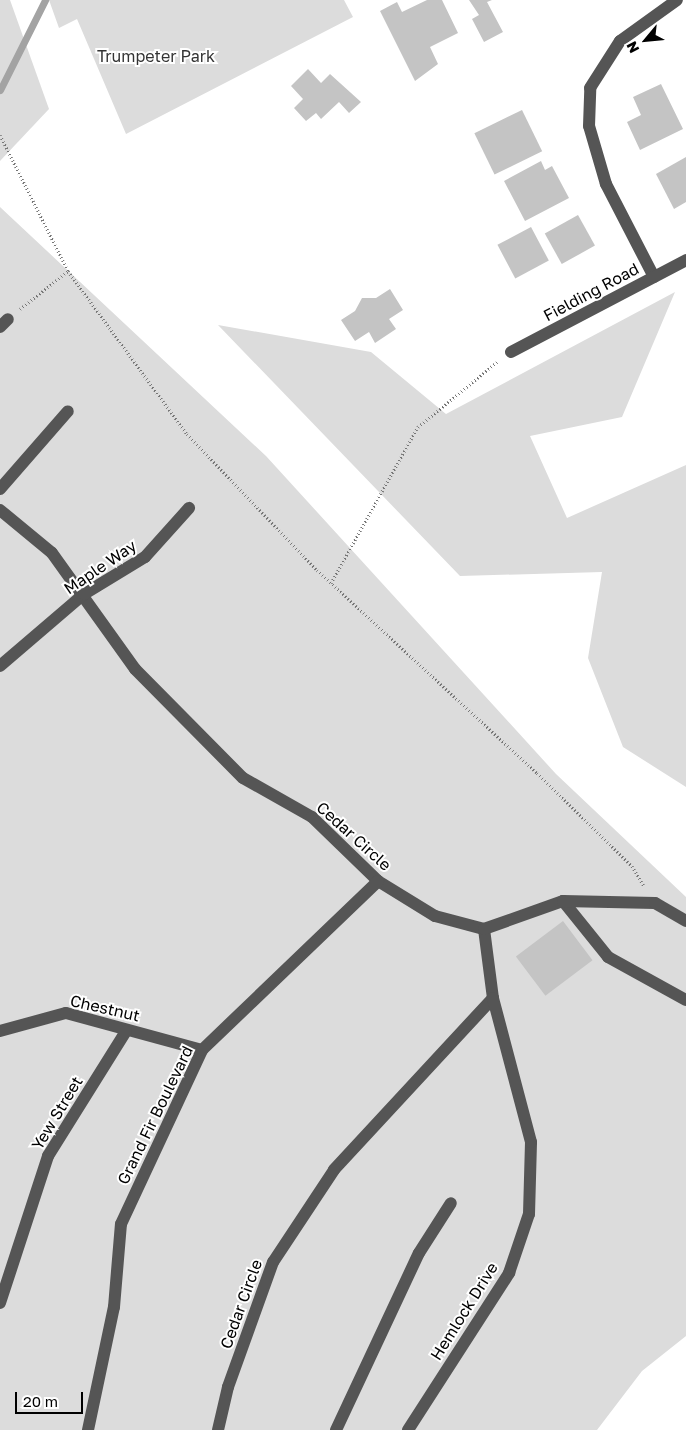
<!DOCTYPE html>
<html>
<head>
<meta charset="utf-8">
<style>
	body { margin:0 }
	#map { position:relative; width:686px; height:1430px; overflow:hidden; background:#fff; font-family:"Golos Text",sans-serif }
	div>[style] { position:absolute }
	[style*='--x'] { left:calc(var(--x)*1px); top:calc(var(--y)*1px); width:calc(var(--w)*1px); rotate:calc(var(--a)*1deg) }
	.green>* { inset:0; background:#dcdcdc }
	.stream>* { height:7px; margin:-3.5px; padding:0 3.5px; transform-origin:3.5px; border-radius:3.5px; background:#a3a3a3 }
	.building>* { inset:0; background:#c4c4c4; transform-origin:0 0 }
	.path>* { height:3px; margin-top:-1.5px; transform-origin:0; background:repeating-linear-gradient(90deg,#777 0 1px,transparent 0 3.5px) }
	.minor>* { height:12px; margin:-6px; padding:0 6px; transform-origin:6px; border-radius:6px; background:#555 }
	span { translate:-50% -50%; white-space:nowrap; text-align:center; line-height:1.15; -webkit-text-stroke:4px #fff; paint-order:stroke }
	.park-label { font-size:16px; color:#333 }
	.street-label { font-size:16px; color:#000 }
	.north { position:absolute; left:621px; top:15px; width:50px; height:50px; -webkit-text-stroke:4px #fff; paint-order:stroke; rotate:242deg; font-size:14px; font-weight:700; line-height:20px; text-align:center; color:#000 }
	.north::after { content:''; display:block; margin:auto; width:18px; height:22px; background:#000; clip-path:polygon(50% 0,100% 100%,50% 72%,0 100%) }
	.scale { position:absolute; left:15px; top:1392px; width:68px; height:22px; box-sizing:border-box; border:2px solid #000; border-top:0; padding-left:6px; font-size:15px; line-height:18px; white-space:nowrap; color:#000; -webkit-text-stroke:4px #fff; paint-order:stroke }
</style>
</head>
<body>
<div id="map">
	<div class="green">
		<i style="clip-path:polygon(0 0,10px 0,49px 109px,0 161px)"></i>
		<i style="clip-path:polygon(49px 0,344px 0,353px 17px,126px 134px,77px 19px,59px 28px)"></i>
		<i style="clip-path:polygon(0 207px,266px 456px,556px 774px,686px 897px,686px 1336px,642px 1371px,597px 1430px,0 1430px)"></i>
		<i style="clip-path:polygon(675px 292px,622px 417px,530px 436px,567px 518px,686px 465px,686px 787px,623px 747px,588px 658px,602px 572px,460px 576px,218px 325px,371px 352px,446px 414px)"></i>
	</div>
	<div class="stream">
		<i style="--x:0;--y:90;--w:101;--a:-63.4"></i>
	</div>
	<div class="building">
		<i style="clip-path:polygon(427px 0,442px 0,458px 33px,430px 47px,438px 64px,415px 81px,380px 11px,397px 2px,402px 12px)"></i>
		<i style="clip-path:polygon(469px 0,492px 0,487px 2px,503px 32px,484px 42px,472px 19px,479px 15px)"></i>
		<i style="clip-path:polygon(308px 69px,321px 83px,330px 74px,361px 102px,349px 113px,339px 102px,321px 119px,316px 113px,306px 121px,294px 108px,303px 99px,291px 86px)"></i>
		<i style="clip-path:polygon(661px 84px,683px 129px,640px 150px,627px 122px,641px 115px,633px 97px)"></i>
		<i style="left:522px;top:110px;width:46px;height:53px;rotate:64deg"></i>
		<i style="clip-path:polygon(686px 157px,686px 202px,674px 209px,656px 174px)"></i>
		<i style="clip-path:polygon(541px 161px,545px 170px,552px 166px,569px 198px,525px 221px,504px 181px)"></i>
		<i style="left:578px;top:215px;width:35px;height:38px;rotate:61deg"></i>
		<i style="left:531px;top:227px;width:38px;height:38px;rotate:62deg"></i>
		<i style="clip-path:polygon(390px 289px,403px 310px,389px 319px,396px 329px,375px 343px,369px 332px,355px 341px,341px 320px,355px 311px,362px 298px,376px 298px)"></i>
		<i style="left:563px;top:921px;width:49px;height:59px;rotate:53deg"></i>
	</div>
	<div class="path">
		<i style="--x:0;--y:135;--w:152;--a:63.4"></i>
		<i style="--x:68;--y:271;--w:202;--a:53.9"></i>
		<i style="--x:187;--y:434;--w:188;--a:46.3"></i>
		<i style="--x:317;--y:570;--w:299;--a:42.7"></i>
		<i style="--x:537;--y:773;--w:133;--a:44.4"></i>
		<i style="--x:632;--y:866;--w:23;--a:59"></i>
		<i style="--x:20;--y:309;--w:61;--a:-38.4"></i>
		<i style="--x:331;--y:583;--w:179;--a:-60.9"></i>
		<i style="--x:418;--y:427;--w:104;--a:-39.5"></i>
	</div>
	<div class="minor">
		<i style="--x:654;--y:277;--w:105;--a:-117.3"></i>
		<i style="--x:606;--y:184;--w:60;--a:-106.3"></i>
		<i style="--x:589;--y:126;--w:38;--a:-88"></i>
		<i style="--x:590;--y:88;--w:56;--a:-57.4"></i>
		<i style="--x:620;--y:41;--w:70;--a:-35.7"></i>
		<i style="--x:0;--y:327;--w:11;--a:-45"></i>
		<i style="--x:511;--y:352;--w:198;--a:-27.7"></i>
		<i style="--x:0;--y:489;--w:103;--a:-48.9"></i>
		<i style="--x:0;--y:510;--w:67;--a:39.6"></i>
		<i style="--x:52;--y:553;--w:143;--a:54.4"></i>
		<i style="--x:135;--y:669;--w:153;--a:45.3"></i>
		<i style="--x:243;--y:778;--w:79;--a:29.5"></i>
		<i style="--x:312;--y:817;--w:92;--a:44.1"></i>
		<i style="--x:378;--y:881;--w:67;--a:31.6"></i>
		<i style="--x:435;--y:916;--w:51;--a:14.9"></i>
		<i style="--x:484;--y:929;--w:70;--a:82.6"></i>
		<i style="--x:493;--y:998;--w:234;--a:132.8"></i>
		<i style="--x:334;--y:1170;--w:110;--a:123.5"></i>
		<i style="--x:273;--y:1262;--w:133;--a:109.8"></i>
		<i style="--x:228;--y:1387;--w:44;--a:103.1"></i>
		<i style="--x:0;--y:666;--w:111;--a:-40.6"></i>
		<i style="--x:84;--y:594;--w:71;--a:-31.2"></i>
		<i style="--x:145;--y:557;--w:66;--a:-48.1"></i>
		<i style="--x:563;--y:901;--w:72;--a:51.2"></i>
		<i style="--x:608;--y:957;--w:89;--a:28.9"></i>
		<i style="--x:484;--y:929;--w:84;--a:-19.5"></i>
		<i style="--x:563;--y:901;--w:92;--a:1.2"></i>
		<i style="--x:655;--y:903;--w:36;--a:30"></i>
		<i style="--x:0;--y:1031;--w:68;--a:-15.3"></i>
		<i style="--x:66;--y:1013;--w:141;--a:15.2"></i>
		<i style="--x:0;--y:1303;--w:155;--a:-71.9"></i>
		<i style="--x:48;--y:1156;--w:147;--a:-58"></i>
		<i style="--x:88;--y:1430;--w:126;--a:-78.1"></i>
		<i style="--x:114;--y:1307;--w:83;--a:-85.2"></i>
		<i style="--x:121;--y:1224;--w:192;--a:-65"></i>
		<i style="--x:202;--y:1050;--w:244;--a:-43.8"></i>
		<i style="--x:336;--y:1430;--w:195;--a:-64.9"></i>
		<i style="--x:419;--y:1253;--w:59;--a:-57.4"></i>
		<i style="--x:408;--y:1430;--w:187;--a:-57.2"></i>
		<i style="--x:509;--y:1273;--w:62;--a:-71.3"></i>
		<i style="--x:529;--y:1214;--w:72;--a:-88.4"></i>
		<i style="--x:531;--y:1142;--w:149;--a:-104.8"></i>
	</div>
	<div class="park-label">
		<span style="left:156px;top:56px">Trumpeter Park</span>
	</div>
	<div class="street-label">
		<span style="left:591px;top:292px;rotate:-28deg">Fielding Road</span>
		<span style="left:100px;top:567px;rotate:-34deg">Maple Way</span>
		<span style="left:354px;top:836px;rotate:42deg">Cedar Circle</span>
		<span style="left:105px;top:1008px;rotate:13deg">Chestnut</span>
		<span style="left:57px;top:1113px;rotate:-59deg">Yew Street</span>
		<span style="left:155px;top:1115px;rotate:-64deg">Grand Fir Boulevard</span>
		<span style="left:241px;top:1304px;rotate:-70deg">Cedar Circle</span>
		<span style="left:464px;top:1311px;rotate:-58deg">Hemlock Drive</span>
	</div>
	<div class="north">N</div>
	<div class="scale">20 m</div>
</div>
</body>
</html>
